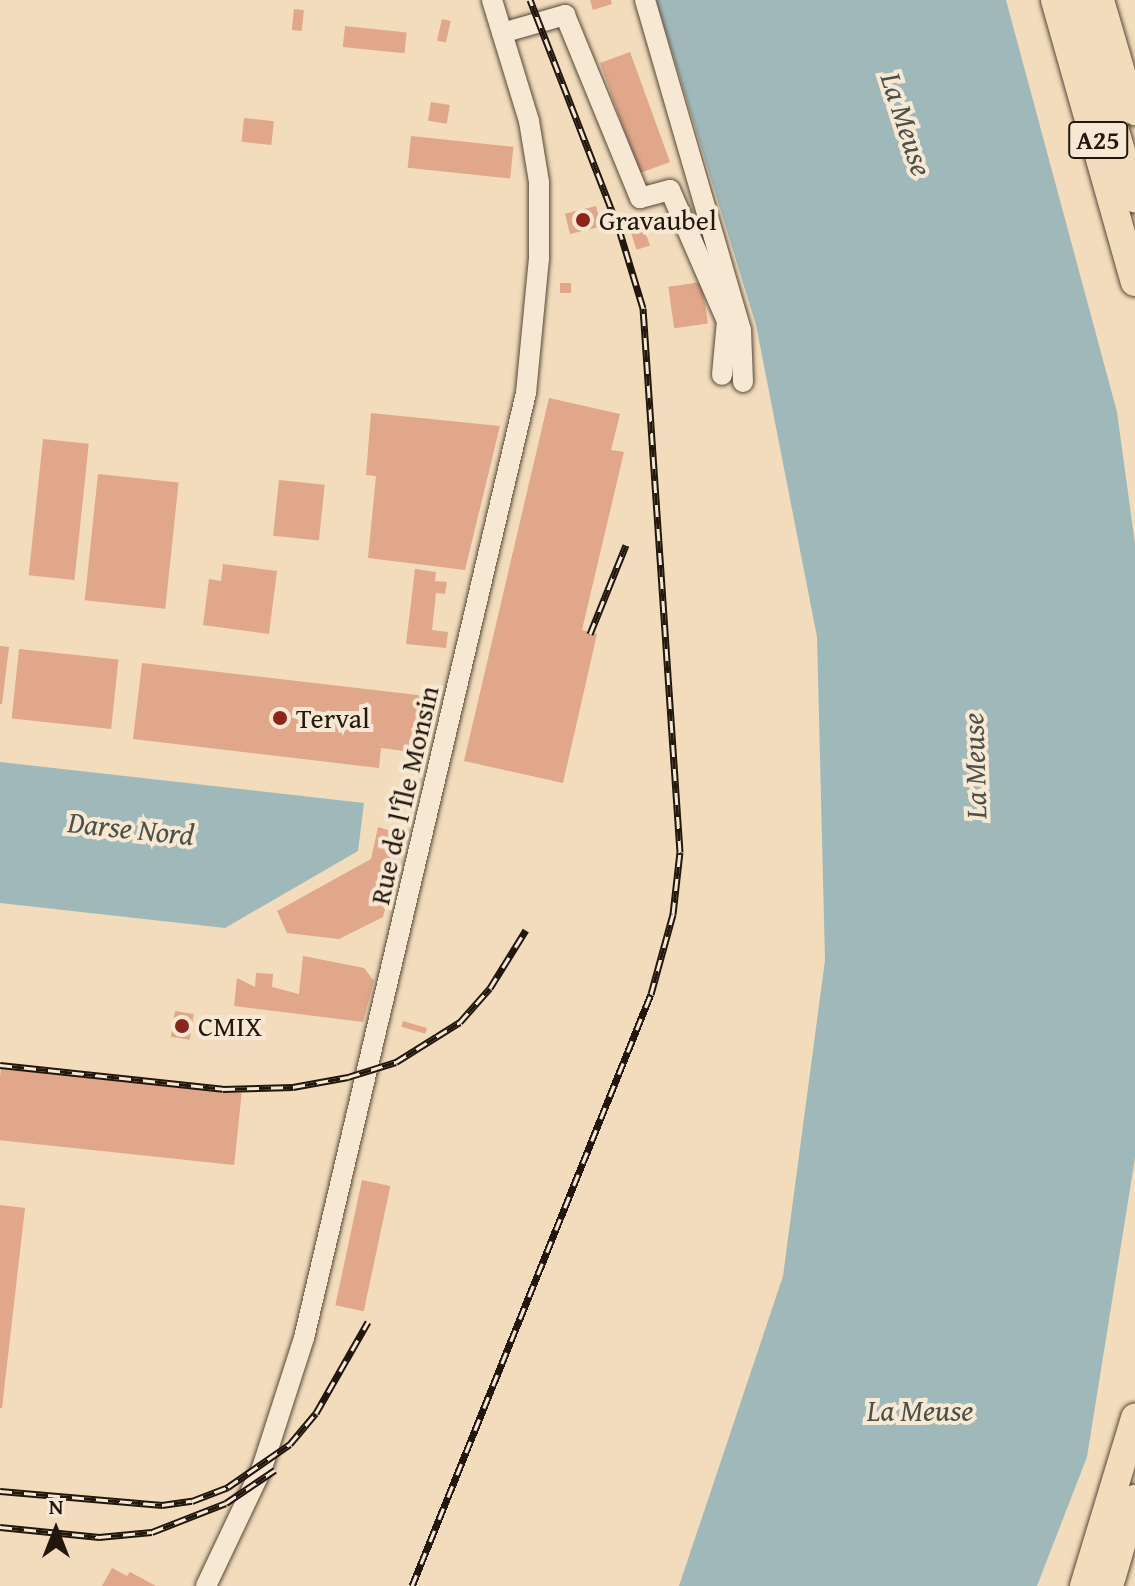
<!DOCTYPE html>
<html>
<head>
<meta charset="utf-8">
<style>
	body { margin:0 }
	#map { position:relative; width:1135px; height:1586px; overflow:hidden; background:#f2dcbc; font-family:"Gentium Book Plus",serif }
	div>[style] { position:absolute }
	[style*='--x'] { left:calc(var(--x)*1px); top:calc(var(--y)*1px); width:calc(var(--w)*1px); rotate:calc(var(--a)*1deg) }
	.water>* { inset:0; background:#9fb9ba }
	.building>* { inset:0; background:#e0a78a; transform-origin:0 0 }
	.roads { filter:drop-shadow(0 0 2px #554838) drop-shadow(0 0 2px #554838) }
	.minor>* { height:20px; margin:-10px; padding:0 10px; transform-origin:10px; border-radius:10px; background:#f7e8d3 }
	.major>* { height:24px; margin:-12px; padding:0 12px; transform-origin:12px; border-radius:12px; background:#f2dcbc }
	.highway>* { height:28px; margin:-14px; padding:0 14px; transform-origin:14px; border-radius:14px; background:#f2dcbc }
	.rail>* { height:7px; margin-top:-3.5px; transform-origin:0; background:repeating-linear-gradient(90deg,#f7e8d3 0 12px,#21170c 0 24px); box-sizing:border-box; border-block:2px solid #21170c }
	.dots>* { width:22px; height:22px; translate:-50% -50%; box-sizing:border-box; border:4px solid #f7e8d3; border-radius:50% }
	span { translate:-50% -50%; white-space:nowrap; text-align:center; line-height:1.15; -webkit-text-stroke:8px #f7e8d3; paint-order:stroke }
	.shield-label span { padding:2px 6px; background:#f7e8d3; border:2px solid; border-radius:6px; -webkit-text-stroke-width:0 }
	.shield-label { font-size:26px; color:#21170c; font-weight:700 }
	.poi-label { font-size:28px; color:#21170c }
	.left { translate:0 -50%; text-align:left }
	.street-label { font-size:28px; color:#21170c }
	.water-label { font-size:30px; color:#4d5049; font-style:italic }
	.north { position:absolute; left:16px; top:1490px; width:80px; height:80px; -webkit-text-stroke:6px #f7e8d3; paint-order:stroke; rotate:0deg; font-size:22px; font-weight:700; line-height:32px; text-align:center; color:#21170c }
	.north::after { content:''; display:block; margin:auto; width:28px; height:36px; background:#21170c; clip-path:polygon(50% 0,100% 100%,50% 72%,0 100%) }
</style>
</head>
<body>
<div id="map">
	<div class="water">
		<i style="clip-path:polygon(656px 0,1006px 0,1117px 412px,1135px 544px,1135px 1158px,1087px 1457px,1037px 1586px,679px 1586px,783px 1276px,825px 960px,817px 637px,756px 325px)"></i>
		<i style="clip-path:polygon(0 762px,364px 803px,358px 851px,225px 928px,0 903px)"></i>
	</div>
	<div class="building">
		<i style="clip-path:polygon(590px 0,611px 0,612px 4px,593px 10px)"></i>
		<i style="left:294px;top:9px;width:10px;height:21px;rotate:6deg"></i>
		<i style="left:442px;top:19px;width:9px;height:22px;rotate:13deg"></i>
		<i style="left:345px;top:26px;width:62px;height:21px;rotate:6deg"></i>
		<i style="left:630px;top:52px;width:117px;height:32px;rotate:70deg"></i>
		<i style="left:431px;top:102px;width:19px;height:19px;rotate:9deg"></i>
		<i style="left:244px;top:118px;width:30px;height:24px;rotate:6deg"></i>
		<i style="left:411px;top:136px;width:103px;height:32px;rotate:6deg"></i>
		<i style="left:596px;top:206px;width:21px;height:32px;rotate:76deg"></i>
		<i style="left:640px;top:215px;width:32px;height:14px;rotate:72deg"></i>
		<i style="left:702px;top:282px;width:42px;height:34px;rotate:82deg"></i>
		<i style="left:560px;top:283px;width:11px;height:10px"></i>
		<i style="clip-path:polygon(549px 398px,620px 414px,611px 450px,624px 452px,582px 630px,597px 634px,563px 783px,464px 761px)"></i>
		<i style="clip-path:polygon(371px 413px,500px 426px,465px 570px,368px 558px,376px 476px,366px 475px)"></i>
		<i style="left:43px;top:439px;width:46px;height:137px;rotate:6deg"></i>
		<i style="left:98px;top:474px;width:81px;height:127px;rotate:6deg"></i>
		<i style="left:279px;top:480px;width:46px;height:56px;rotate:6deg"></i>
		<i style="clip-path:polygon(223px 564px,277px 571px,269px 634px,203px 625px,209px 579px,221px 581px)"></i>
		<i style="clip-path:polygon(415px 569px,436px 572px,435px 581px,447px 582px,445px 594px,436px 593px,432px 630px,448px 632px,446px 648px,406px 644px)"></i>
		<i style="clip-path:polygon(0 646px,9px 647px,2px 704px,0 704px)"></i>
		<i style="left:19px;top:649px;width:100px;height:70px;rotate:6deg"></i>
		<i style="clip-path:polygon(142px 663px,426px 696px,419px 753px,381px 748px,379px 768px,133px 739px)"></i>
		<i style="clip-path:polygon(378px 827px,404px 835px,383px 917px,339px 939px,287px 933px,277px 911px,371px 859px)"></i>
		<i style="clip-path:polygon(303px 956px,364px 968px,374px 981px,363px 1022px,234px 1006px,237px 978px,255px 987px,256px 973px,273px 974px,272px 987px,299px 994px)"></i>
		<i style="left:175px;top:1011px;width:19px;height:26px;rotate:9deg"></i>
		<i style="left:403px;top:1021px;width:25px;height:6px;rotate:16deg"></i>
		<i style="left:1px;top:1068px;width:242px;height:72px;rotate:6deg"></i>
		<i style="left:362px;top:1180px;width:29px;height:128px;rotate:12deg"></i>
		<i style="clip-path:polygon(0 1205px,25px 1208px,2px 1408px,0 1408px)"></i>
		<i style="clip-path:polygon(112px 1568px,127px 1576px,130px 1572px,156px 1586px,102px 1586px)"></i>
	</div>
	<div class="roads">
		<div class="minor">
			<i style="--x:645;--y:0;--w:344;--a:73.8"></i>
			<i style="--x:741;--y:330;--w:52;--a:87.8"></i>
			<i style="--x:502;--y:33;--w:66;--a:-15.9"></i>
			<i style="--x:565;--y:15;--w:198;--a:67.7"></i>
			<i style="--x:640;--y:198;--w:31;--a:-15"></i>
			<i style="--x:670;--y:190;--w:143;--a:66.5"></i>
			<i style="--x:727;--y:321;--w:54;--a:95.3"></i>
			<i style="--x:206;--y:1586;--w:131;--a:-64.6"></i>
			<i style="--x:262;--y:1468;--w:137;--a:-72.1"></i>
			<i style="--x:304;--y:1338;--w:971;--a:-76.78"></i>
			<i style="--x:526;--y:393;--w:135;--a:-84.5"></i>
			<i style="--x:539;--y:259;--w:77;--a:-90"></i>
			<i style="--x:539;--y:182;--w:62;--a:-99.3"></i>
			<i style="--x:529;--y:121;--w:127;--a:-107"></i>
		</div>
		<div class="major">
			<i style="--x:1102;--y:0;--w:118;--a:73.7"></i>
		</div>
		<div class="highway">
			<i style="--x:1055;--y:0;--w:293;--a:74.2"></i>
			<i style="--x:1076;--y:0;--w:207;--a:73.4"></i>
			<i style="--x:1084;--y:1586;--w:176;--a:-73.1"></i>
			<i style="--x:1109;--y:1586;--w:91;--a:-73.4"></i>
		</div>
	</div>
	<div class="rail">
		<i style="--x:590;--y:634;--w:96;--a:-68"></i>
		<i style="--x:0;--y:1065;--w:224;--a:6.1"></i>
		<i style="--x:223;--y:1089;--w:70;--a:-1.6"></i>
		<i style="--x:293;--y:1087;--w:56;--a:-10.3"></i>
		<i style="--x:348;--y:1077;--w:50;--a:-17.4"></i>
		<i style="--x:396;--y:1062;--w:75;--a:-32"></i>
		<i style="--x:460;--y:1022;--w:45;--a:-48.6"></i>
		<i style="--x:490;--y:988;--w:68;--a:-58.2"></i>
		<i style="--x:0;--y:1491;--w:163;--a:4.9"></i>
		<i style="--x:162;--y:1505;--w:30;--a:-8"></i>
		<i style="--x:192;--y:1501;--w:39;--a:-21"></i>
		<i style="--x:228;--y:1487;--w:75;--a:-34.7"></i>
		<i style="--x:290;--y:1444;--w:40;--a:-50"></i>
		<i style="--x:316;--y:1413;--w:105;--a:-60.3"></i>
		<i style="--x:0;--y:1527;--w:100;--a:5.8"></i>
		<i style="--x:99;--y:1537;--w:53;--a:-5.4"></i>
		<i style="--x:152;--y:1532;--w:79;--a:-21.4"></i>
		<i style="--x:226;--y:1503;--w:59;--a:-34"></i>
		<i style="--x:412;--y:1586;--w:638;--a:-68.02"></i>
		<i style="--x:651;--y:994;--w:83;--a:-74.6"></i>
		<i style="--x:673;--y:914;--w:62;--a:-83.6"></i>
		<i style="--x:680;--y:852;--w:545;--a:-93.89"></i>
		<i style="--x:643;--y:308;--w:83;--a:-106.9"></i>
		<i style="--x:619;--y:229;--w:246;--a:-111.2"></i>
	</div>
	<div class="dots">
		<i style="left:583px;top:220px;background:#8f2418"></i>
		<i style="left:280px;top:718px;background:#8f2418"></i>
		<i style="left:182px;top:1026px;background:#8f2418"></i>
	</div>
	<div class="shield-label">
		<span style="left:1098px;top:140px">A25</span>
	</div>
	<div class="poi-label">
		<span class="left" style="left:599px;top:220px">Gravaubel</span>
		<span class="left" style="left:296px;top:718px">Terval</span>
		<span class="left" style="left:198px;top:1026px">CMIX</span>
	</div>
	<div class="street-label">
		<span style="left:404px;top:795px;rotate:-77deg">Rue de l'Île Monsin</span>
	</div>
	<div class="water-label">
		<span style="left:907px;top:124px;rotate:72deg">La Meuse</span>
		<span style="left:974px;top:766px;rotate:-92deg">La Meuse</span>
		<span style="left:131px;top:828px;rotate:6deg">Darse Nord</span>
		<span style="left:920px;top:1410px">La Meuse</span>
	</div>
	<div class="north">N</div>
</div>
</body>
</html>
